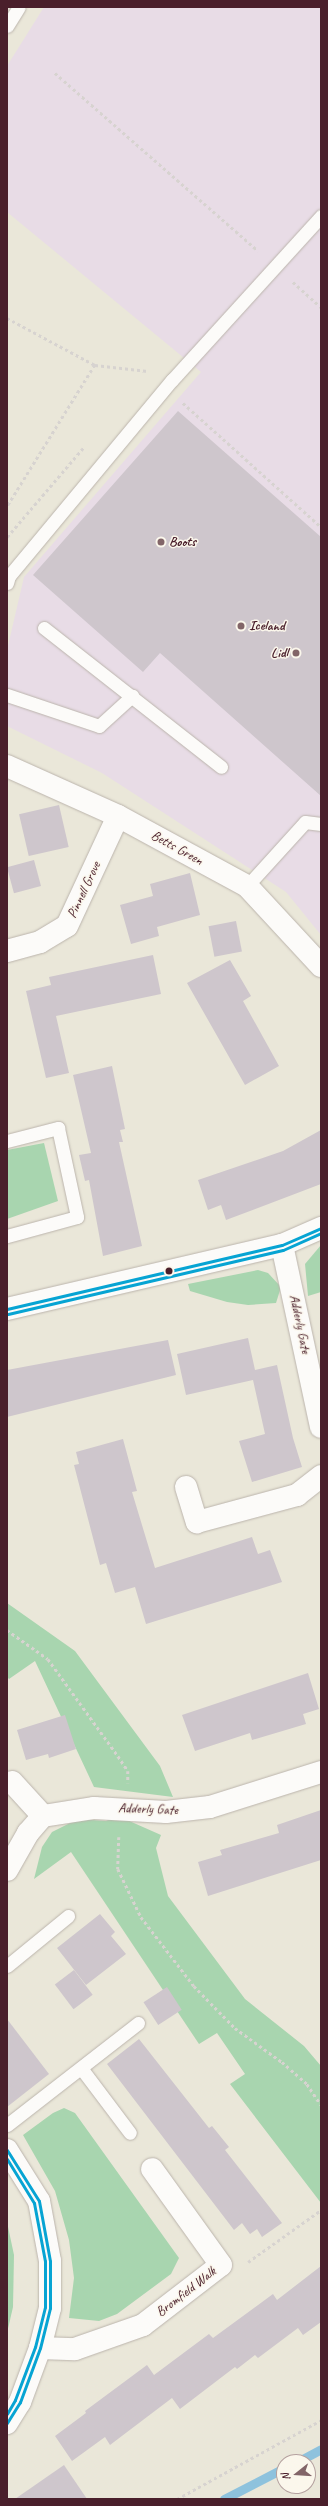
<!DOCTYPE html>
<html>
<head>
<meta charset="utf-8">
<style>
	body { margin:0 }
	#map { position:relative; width:328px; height:2506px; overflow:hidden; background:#eae7d9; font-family:Caveat,sans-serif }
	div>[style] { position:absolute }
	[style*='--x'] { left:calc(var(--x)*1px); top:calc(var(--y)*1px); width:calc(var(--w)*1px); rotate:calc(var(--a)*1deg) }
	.built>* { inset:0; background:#e8dce6 }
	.green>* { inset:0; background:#a8d5af }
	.stream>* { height:9px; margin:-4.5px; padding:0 4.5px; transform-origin:4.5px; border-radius:4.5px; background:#8ec2dd }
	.building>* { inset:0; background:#cec6cc; transform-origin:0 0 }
	.path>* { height:2.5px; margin-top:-1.25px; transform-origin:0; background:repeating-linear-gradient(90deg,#d7d3d0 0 3px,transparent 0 6px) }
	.roads { filter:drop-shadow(0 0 1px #bbb4ac) drop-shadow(0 0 1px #bbb4ac) }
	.lane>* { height:13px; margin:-6.5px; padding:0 6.5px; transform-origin:6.5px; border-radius:6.5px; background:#fcfbf9 }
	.street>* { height:22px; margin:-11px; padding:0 11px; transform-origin:11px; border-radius:11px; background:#fcfbf9 }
	.bus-1>* { height:3px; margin:-1.5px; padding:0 1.5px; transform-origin:1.5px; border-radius:1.5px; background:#07a4d3 }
	.bus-2>* { height:3px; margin:-1.5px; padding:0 1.5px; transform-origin:1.5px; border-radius:1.5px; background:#07a4d3 }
	.dots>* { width:11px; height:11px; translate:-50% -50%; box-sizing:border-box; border:2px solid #fbf7ec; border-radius:50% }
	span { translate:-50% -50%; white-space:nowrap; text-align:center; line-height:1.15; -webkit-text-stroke:3px #fbf7ec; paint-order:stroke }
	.poi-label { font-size:14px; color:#4a1f2b; font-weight:700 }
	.left { translate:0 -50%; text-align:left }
	.right { translate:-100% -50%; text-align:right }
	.street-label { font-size:14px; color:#4a1f2b }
	.frame { position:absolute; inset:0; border:8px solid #4a1f2b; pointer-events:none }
	.north { position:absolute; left:276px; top:2454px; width:40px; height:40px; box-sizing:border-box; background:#fbf7ec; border:1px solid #b4a19f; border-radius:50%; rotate:253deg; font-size:11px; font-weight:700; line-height:16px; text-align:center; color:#4a1f2b }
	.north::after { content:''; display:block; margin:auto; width:14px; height:18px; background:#826568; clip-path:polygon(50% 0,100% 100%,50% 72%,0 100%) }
</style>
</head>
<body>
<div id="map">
	<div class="built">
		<i style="clip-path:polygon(44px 7px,321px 7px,321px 935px,286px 892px,102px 773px,7px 726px,7px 650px,24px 577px,201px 372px,7px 212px,7px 66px)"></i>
	</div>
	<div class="green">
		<i style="clip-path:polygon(44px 1143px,58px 1201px,7px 1219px,7px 1150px)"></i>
		<i style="clip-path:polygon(321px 1245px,321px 1292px,308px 1296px,305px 1264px)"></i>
		<i style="clip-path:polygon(258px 1270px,268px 1273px,281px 1287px,276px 1303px,248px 1305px,227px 1302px,190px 1291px,188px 1284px)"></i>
		<i style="clip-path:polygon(7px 1603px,75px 1651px,160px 1766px,173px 1797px,94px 1787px,35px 1661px,9px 1679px,7px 1677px)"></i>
		<i style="clip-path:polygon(118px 1816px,161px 1835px,156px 1848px,168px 1896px,245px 1999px,304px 2046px,321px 2066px,321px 2203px,230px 2084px,245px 2074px,217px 2033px,199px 2044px,71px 1852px,34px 1879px,42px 1847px,52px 1832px,78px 1819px,106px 1821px)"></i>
		<i style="clip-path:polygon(64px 2108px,75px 2113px,179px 2258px,171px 2274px,117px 2314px,99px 2321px,69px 2318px,74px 2278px,69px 2240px,55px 2191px,23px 2135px,53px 2113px)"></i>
		<i style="clip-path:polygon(7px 2222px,14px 2255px,13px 2307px,7px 2333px)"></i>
	</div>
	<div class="stream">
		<i style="--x:297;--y:2462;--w:27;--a:-28"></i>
		<i style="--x:224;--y:2499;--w:68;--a:-27.3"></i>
	</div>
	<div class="building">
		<i style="clip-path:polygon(178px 411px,321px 537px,321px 796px,160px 653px,143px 672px,33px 575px)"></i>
		<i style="left:59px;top:805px;width:43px;height:41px;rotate:77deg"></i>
		<i style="left:34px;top:860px;width:27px;height:28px;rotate:75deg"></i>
		<i style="clip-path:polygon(190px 873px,200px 915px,157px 927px,159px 936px,131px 944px,120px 905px,153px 896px,150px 884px)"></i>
		<i style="left:236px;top:921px;width:31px;height:28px;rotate:79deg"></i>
		<i style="clip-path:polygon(153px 955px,161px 994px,56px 1016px,69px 1073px,46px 1078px,26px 991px,51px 985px,49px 977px)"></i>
		<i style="clip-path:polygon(230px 960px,251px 996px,243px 1001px,279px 1066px,245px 1085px,187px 983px)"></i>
		<i style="clip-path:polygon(112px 1066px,125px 1129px,120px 1130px,123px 1142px,119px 1142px,142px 1246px,103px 1256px,89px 1180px,85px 1181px,79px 1155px,91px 1153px,73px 1075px)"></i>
		<i style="clip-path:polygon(321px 1130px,321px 1184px,226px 1220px,221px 1205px,208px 1210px,198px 1180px,283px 1151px)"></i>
		<i style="clip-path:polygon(248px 1338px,255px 1370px,277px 1365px,293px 1438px,302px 1467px,252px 1482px,239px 1441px,265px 1434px,253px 1380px,186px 1395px,177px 1354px)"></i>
		<i style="clip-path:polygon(168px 1340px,176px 1375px,7px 1417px,7px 1370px)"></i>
		<i style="clip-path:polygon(123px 1439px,137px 1491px,132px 1492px,155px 1568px,252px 1537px,258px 1554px,270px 1550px,282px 1582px,146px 1624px,135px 1587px,115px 1593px,106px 1563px,100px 1565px,74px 1465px,79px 1464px,76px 1452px)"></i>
		<i style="clip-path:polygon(308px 1673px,319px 1709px,303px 1714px,306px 1724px,252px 1740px,250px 1733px,195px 1751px,182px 1715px)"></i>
		<i style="clip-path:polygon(65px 1715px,76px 1749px,49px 1758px,48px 1754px,26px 1760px,17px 1730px)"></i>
		<i style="clip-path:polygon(321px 1810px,321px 1860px,208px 1896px,198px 1862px,222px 1855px,220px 1850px,279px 1833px,277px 1825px)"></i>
		<i style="clip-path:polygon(100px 1914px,115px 1932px,111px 1936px,126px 1954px,86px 1985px,57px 1948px)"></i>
		<i style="left:74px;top:1970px;width:31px;height:24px;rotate:53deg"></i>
		<i style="left:167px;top:1987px;width:27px;height:28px;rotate:57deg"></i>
		<i style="clip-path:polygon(7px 2019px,49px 2074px,7px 2107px)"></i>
		<i style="clip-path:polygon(139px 2039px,209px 2128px,212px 2126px,229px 2147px,225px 2150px,282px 2223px,262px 2237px,257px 2229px,250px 2234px,242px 2223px,234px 2230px,107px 2064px)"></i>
		<i style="clip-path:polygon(321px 2266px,321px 2322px,303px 2335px,298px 2328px,258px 2358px,255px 2355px,237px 2369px,235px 2367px,180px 2409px,172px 2398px,110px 2445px,105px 2437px,72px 2461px,55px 2436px,86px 2413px,85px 2411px,147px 2365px,154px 2375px,209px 2334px,213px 2338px,273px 2294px,277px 2300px)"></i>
		<i style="clip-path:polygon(64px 2465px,87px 2499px,15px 2499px)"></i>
	</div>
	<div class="path">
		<i style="--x:55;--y:73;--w:270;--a:41.2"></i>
		<i style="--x:293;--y:282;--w:38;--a:42"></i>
		<i style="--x:7;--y:318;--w:100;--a:28.1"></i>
		<i style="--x:95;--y:365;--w:167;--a:121.8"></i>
		<i style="--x:95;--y:365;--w:53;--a:6.5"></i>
		<i style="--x:183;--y:403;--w:186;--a:41.9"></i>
		<i style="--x:7;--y:537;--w:117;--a:-49.5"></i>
		<i style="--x:7;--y:1630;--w:50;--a:35.3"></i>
		<i style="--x:48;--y:1659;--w:120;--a:54.2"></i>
		<i style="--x:118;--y:1756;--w:18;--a:56"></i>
		<i style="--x:128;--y:1771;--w:12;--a:90"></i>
		<i style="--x:119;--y:1837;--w:32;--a:92"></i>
		<i style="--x:118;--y:1869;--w:53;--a:64.4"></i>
		<i style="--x:141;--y:1917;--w:87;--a:52.5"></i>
		<i style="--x:194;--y:1986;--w:59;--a:45.7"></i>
		<i style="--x:235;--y:2028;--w:58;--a:35.9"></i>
		<i style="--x:282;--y:2062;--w:33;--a:41"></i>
		<i style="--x:307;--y:2084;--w:25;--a:56"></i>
		<i style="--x:248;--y:2262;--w:90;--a:-35.5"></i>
		<i style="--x:177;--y:2499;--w:164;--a:-28.7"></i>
	</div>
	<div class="roads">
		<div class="lane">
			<i style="--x:7;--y:26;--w:22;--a:-58"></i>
			<i style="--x:7;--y:583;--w:7;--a:-74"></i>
			<i style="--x:9;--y:576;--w:255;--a:-50.3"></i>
			<i style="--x:172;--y:380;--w:222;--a:-47.7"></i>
			<i style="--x:44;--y:628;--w:225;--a:38.1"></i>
			<i style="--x:7;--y:695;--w:97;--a:18.6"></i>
			<i style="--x:99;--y:726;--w:45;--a:-42.3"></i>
			<i style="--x:247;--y:886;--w:86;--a:-47.8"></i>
			<i style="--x:305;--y:822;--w:16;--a:7"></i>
			<i style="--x:7;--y:1141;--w:53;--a:-14.3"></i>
			<i style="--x:58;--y:1128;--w:91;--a:77.9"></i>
			<i style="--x:77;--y:1217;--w:73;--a:164.8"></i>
			<i style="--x:7;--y:1966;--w:79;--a:-39.3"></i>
			<i style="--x:81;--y:2068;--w:81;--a:53"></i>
			<i style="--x:7;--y:2125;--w:166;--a:-37.9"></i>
		</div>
		<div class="street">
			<i style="--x:7;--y:766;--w:122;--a:24.2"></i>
			<i style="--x:118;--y:816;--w:147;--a:28.5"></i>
			<i style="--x:247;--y:886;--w:109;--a:47.2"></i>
			<i style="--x:7;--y:951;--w:34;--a:-15"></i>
			<i style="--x:40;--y:942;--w:31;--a:-31"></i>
			<i style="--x:67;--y:926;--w:121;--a:-65.1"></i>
			<i style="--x:282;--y:1245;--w:186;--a:77.9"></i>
			<i style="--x:7;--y:1309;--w:282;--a:-13.1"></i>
			<i style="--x:282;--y:1245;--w:43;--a:-23.6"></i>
			<i style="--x:186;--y:1487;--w:37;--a:73"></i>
			<i style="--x:197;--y:1522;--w:104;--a:-15.1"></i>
			<i style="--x:297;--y:1495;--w:31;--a:-38"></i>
			<i style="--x:12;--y:1782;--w:46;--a:47.6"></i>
			<i style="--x:7;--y:1870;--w:43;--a:-60.4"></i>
			<i style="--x:28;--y:1833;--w:23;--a:-49"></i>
			<i style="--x:43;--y:1816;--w:52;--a:-8.9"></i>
			<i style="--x:94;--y:1808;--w:72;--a:3.2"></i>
			<i style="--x:166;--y:1812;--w:44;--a:-6.5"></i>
			<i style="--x:210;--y:1807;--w:116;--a:-17.5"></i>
			<i style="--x:7;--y:2150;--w:60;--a:57.9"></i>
			<i style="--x:39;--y:2201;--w:61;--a:79.6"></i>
			<i style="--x:50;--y:2261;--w:47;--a:90"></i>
			<i style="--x:50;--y:2308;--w:41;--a:104"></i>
			<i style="--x:40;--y:2348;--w:58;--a:110.3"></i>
			<i style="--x:20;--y:2402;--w:25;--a:122"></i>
			<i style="--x:40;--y:2348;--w:35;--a:2"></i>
			<i style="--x:75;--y:2349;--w:72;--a:-19.4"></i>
			<i style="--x:143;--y:2325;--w:98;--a:-37.6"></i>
			<i style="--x:221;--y:2265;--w:118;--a:-125.7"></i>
		</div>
	</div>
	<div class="bus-1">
		<i style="--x:7;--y:1309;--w:282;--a:-13.1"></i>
		<i style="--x:282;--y:1245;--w:43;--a:-23.6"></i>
		<i style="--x:7;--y:2150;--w:60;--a:57.9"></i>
		<i style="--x:39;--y:2201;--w:61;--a:79.6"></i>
		<i style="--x:50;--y:2261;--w:47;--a:90"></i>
		<i style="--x:50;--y:2308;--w:41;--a:104"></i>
		<i style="--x:40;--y:2348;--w:58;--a:110.3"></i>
		<i style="--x:20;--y:2402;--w:25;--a:122"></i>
	</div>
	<div class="bus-2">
		<i style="--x:8;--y:1314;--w:282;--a:-13.1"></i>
		<i style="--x:283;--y:1250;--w:42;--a:-24.1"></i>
		<i style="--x:7;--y:2159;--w:52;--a:58.5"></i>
		<i style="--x:34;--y:2203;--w:59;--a:79.3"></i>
		<i style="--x:45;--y:2261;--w:46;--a:90"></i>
		<i style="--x:45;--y:2307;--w:41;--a:104"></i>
		<i style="--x:35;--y:2347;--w:57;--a:110.7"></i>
		<i style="--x:15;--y:2400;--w:16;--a:120"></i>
	</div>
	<div class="dots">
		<i style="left:161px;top:542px;background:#826568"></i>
		<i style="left:241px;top:626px;background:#826568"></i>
		<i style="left:296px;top:653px;background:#826568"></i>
		<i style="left:169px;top:1271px;background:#4a1f2b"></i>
	</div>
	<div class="poi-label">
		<span class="left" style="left:169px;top:542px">Boots</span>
		<span class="left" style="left:249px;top:626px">Iceland</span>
		<span class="right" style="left:288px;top:653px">Lidl</span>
	</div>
	<div class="street-label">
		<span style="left:177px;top:848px;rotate:29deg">Betts Green</span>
		<span style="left:84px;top:890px;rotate:-65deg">Pinnell Grove</span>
		<span style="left:300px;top:1324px;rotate:78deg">Adderly Gate</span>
		<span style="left:148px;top:1809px;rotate:2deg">Adderly Gate</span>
		<span style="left:186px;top:2292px;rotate:-38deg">Bromfield Walk</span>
	</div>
	<div class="frame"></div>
	<div class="north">N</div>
</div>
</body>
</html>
